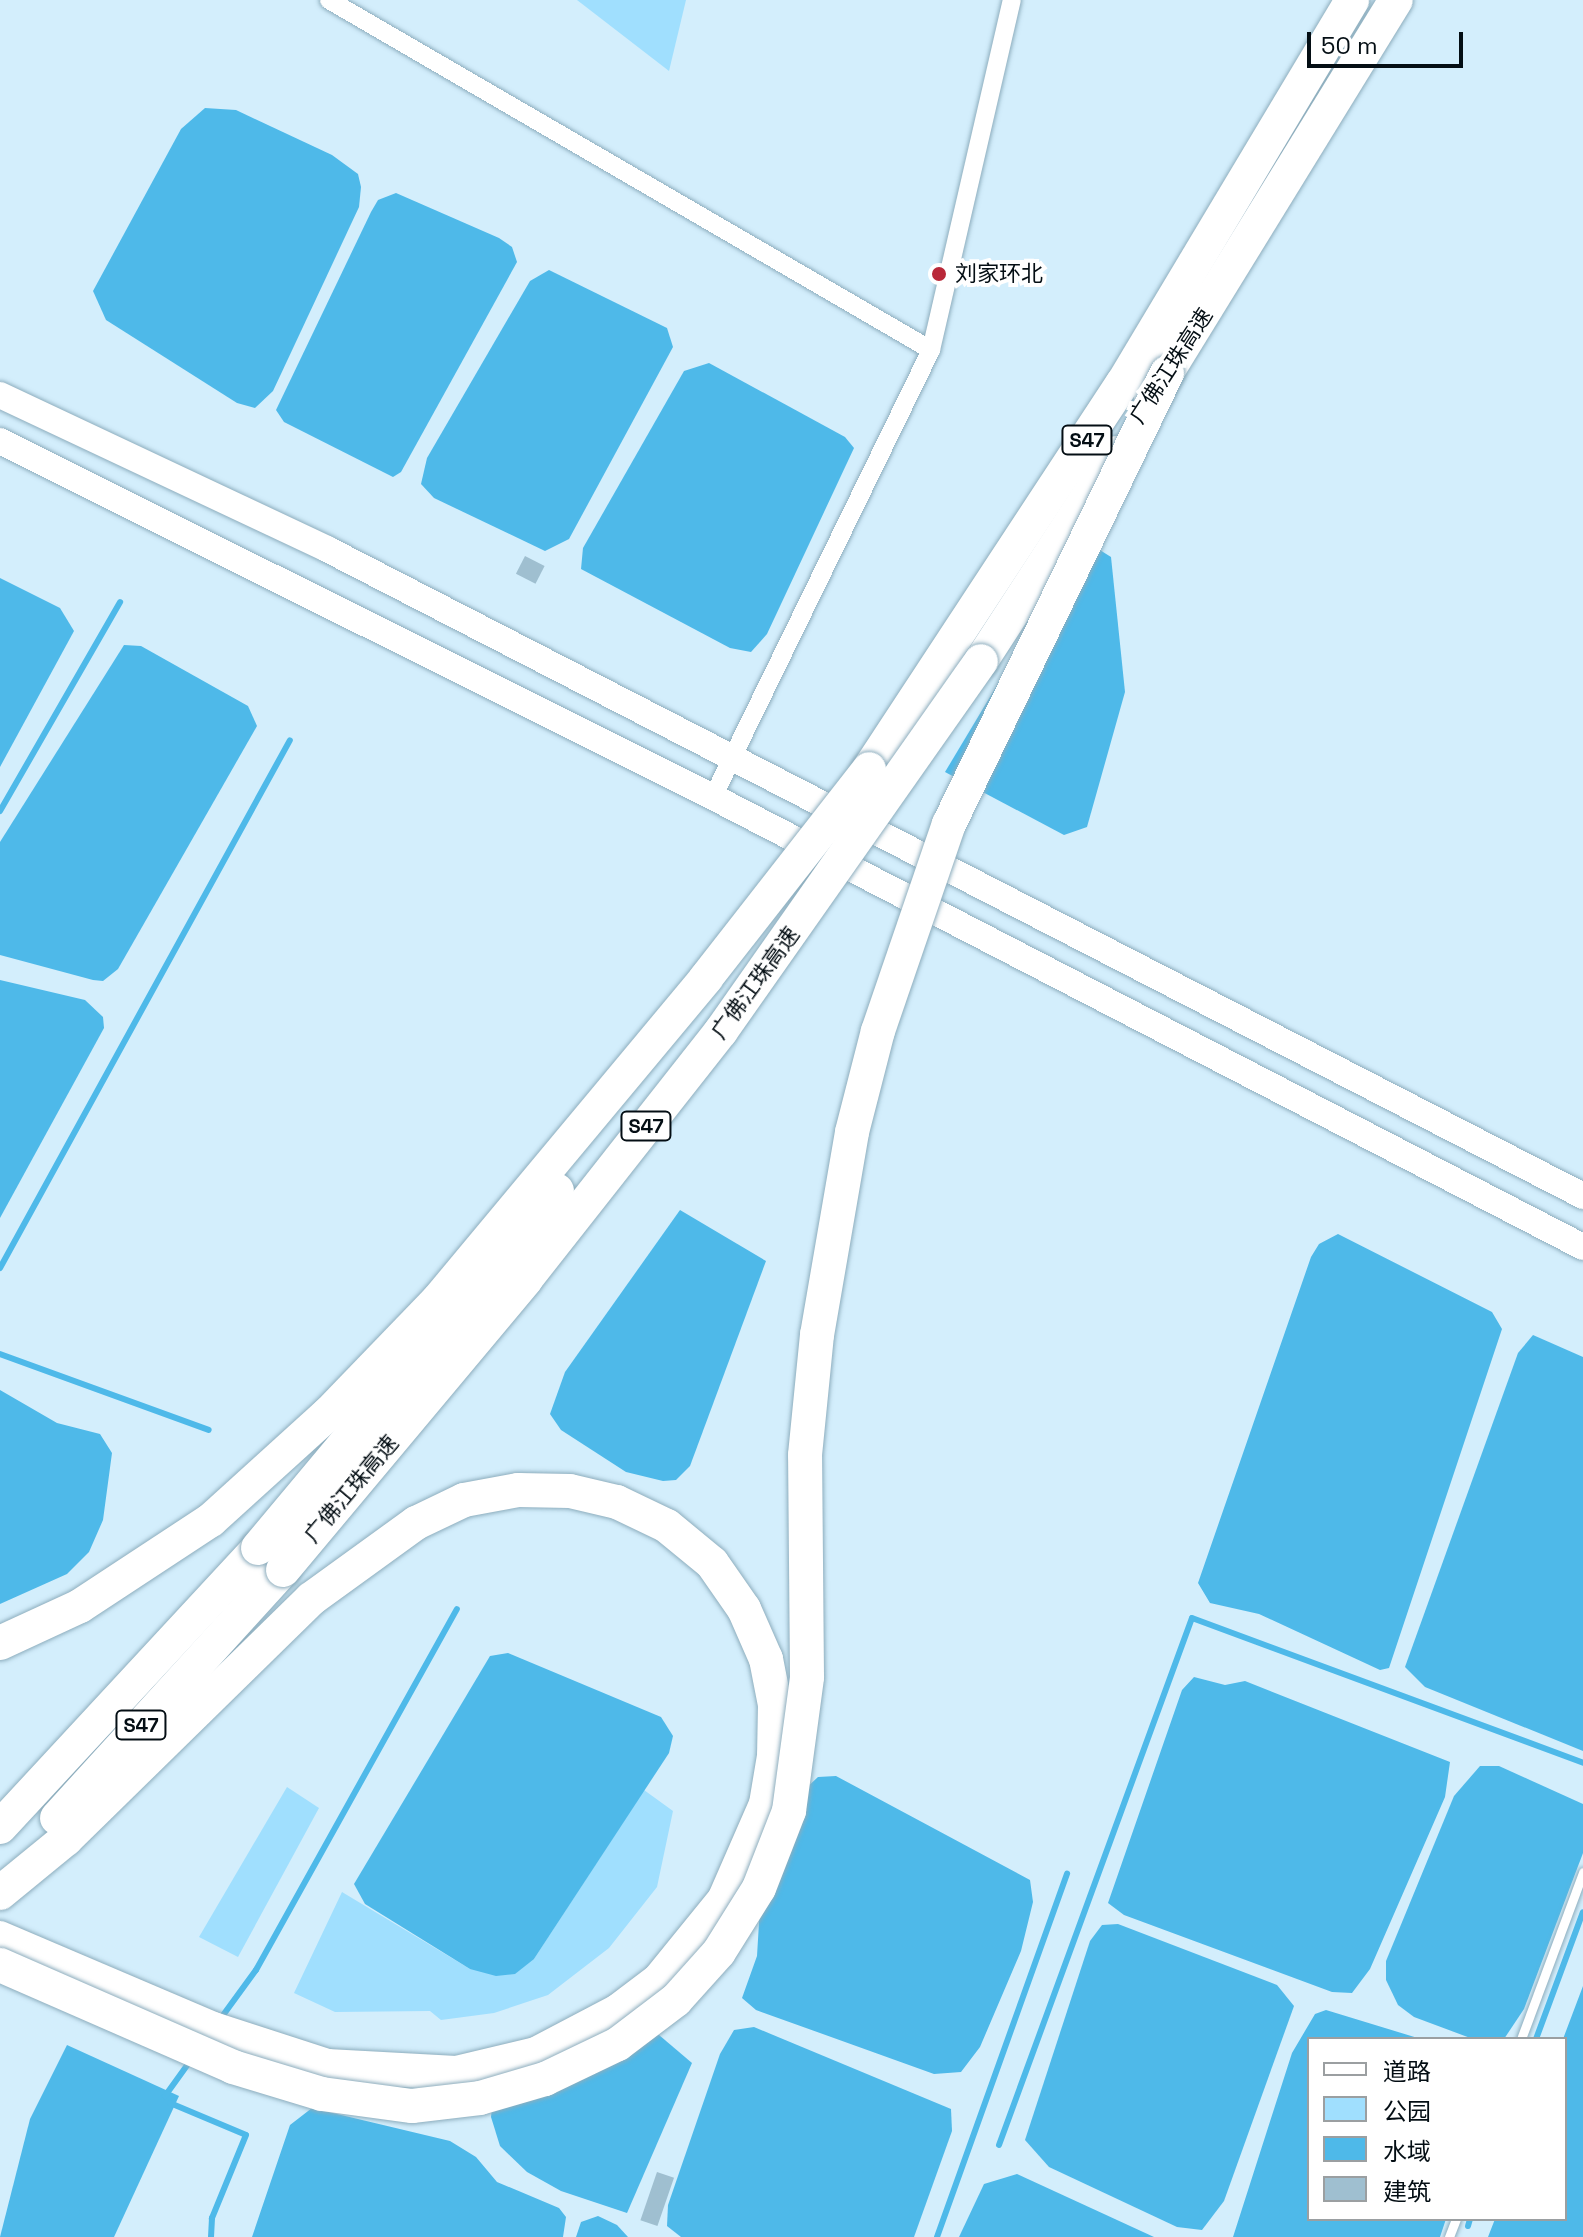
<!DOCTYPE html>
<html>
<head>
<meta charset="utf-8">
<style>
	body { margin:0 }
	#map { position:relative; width:1583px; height:2237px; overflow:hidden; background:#d3eefc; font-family:"Space Grotesk","Noto Sans SC",sans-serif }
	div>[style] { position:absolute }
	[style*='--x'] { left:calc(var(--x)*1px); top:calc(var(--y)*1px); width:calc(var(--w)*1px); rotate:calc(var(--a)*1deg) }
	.green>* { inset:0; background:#a0dffe }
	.water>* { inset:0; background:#4eb9e9 }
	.stream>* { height:6px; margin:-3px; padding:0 3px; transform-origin:3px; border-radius:3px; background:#4eb9e9 }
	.building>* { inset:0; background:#9fbfd0; transform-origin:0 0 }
	.roads { filter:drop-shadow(0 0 2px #8dadbd) drop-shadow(0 0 2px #8dadbd) }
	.service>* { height:9px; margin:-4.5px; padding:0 4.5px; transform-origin:4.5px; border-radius:4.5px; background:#fff }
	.minor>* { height:18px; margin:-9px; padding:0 9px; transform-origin:9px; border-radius:9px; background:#fff }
	.secondary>* { height:26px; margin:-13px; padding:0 13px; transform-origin:13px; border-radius:13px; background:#fff }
	.motorway>* { height:34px; margin:-17px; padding:0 17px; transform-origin:17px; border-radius:17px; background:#fff }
	.bridges { filter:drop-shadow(0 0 2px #8dadbd) drop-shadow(0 0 2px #8dadbd) }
	.motorway-bridge>* { height:34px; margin:-17px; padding:0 17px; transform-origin:17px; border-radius:17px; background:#fff }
	.dots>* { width:22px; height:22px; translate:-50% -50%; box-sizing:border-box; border:4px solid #fff; border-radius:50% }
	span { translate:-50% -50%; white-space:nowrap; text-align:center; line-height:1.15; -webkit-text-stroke:8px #fff; paint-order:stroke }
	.shield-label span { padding:2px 6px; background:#fff; border:2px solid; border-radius:6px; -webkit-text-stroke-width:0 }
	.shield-label { font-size:20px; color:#040e14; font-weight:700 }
	.poi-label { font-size:22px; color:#040e14 }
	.left { translate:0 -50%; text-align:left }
	.street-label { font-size:22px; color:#040e14 }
	.legend { position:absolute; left:1307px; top:2037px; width:260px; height:184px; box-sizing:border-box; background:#fff; border:2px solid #9b9fa1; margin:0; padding:10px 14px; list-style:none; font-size:24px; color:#040e14 }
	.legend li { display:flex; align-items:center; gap:16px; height:40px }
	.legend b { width:40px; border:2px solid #9b9fa1 }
	.scale { position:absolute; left:1307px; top:32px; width:156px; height:36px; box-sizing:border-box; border:4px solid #040e14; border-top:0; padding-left:10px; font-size:24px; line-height:28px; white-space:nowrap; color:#040e14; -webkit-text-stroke:6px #fff; paint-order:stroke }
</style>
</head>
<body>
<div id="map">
	<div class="green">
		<i style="clip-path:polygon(577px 0,686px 0,669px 71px)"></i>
		<i style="clip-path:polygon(287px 1787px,319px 1808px,238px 1957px,199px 1937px)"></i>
		<i style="clip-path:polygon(644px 1790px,673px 1811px,657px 1887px,609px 1948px,548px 1995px,494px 2013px,441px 2020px,430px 2011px,335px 2012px,294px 1993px,342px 1892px,470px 1969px,534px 1959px)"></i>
	</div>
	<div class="water">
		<i style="clip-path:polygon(205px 108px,236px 110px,332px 155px,358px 174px,361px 187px,359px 207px,273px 391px,255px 408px,237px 403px,106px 320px,93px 291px,181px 129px)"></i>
		<i style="clip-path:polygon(396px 193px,499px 238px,512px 247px,517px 262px,401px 472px,393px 477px,284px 422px,276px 410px,371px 212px,378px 200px)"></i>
		<i style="clip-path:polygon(549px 270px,667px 328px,673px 347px,569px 539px,545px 551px,434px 498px,421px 484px,427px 458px,530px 281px)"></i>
		<i style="clip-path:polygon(709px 363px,845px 437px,854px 448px,767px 634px,751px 652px,730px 648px,581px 569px,583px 548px,684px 371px)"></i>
		<i style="clip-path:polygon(1084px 540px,1111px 557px,1125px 692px,1087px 827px,1064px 835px,945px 772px)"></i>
		<i style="clip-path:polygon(0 578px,60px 608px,74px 631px,0 767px)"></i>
		<i style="clip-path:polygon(124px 645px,141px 646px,248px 706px,257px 726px,118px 969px,103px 981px,93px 980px,0 955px,0 842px)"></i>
		<i style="clip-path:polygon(0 980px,85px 1000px,103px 1017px,104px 1028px,0 1218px)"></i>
		<i style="clip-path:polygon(680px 1210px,766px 1261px,690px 1466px,676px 1480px,663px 1481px,626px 1472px,561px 1430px,550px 1414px,565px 1372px)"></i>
		<i style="clip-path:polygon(1338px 1234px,1492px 1312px,1502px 1329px,1389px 1668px,1380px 1670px,1259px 1614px,1210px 1603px,1198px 1583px,1311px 1257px,1319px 1244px)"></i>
		<i style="clip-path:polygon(1533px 1335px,1583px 1357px,1583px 1751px,1425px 1687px,1405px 1667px,1518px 1353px)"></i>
		<i style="clip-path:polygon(0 1390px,57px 1423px,100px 1434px,112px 1453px,103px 1520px,89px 1552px,67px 1574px,0 1604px)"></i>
		<i style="clip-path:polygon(508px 1653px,661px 1717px,673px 1736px,669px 1753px,534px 1959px,515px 1974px,496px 1976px,470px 1969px,365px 1904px,354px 1884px,490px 1656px)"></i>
		<i style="clip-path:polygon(1194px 1677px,1225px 1685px,1245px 1681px,1450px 1762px,1445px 1797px,1370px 1969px,1352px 1993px,1332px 1992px,1124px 1915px,1108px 1903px,1182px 1690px)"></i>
		<i style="clip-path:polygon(1480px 1766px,1499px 1766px,1583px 1804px,1583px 1853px,1524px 2009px,1504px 2039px,1473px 2039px,1414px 2017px,1398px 2005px,1386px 1980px,1386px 1961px,1454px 1796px)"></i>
		<i style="clip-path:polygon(836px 1776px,1030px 1880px,1033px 1902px,1021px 1951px,980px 2047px,961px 2072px,934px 2074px,756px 2010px,742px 1998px,757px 1956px,760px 1906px,803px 1791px,818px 1777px)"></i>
		<i style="clip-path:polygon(1118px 1924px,1277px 1985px,1294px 2006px,1224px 2201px,1202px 2230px,1177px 2227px,1049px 2167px,1025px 2140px,1090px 1941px,1102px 1925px)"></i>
		<i style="clip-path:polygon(1583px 1986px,1583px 2237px,1488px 2237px,1495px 2219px,1565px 2219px,1563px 2039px)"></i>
		<i style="clip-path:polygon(1326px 2010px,1421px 2039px,1309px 2039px,1309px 2219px,1446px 2219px,1440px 2237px,1233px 2237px,1292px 2053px,1315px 2014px)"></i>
		<i style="clip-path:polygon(639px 2018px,692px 2063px,627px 2213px,561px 2191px,527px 2172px,500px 2146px,491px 2117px,493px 2098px)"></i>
		<i style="clip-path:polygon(754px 2027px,951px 2109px,952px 2131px,914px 2237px,681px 2237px,667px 2226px,668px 2205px,720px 2054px,734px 2030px)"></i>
		<i style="clip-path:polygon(67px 2045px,179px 2096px,114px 2237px,0 2237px,30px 2119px)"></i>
		<i style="clip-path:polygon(312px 2108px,450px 2141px,476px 2157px,497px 2182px,559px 2208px,566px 2217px,563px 2237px,252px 2237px,290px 2125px)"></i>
		<i style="clip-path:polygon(1017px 2174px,1154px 2237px,959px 2237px,984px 2184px)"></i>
		<i style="clip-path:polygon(598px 2216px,617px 2225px,628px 2237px,576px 2237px,581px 2222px)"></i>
	</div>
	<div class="stream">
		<i style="--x:0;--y:811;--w:241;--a:-60.1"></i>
		<i style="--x:0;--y:1268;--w:602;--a:-61.22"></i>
		<i style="--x:0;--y:1354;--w:222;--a:20"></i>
		<i style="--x:221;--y:2018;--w:59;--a:-53.9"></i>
		<i style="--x:256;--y:1970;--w:413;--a:-60.9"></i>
		<i style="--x:1536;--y:2039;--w:135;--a:-69.7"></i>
		<i style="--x:165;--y:2096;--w:44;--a:-54.2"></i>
		<i style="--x:170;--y:2103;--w:82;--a:22.8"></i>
		<i style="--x:246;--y:2135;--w:90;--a:112.3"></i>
		<i style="--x:212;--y:2218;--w:19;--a:93"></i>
		<i style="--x:999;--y:2145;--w:561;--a:-69.89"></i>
		<i style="--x:1192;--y:1618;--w:417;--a:20.3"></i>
		<i style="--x:1468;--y:2226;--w:7;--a:-74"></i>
		<i style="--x:937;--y:2237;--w:386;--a:-70.3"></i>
	</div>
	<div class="building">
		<i style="left:525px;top:556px;width:22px;height:20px;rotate:27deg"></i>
		<i style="left:657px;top:2172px;width:18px;height:51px;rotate:19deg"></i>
	</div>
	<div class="roads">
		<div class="service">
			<i style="--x:1521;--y:2039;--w:178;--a:-69.6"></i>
			<i style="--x:1449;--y:2237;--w:19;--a:-69"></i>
		</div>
		<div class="minor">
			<i style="--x:329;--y:0;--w:696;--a:30.17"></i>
			<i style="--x:713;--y:797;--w:497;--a:-64"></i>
			<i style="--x:931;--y:350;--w:359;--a:-77"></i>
		</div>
		<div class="secondary">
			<i style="--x:0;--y:395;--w:361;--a:25.2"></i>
			<i style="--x:327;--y:549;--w:1413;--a:27.25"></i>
			<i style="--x:0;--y:441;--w:797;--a:26.53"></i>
			<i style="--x:713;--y:797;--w:979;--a:27.35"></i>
		</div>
		<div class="motorway">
			<i style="--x:1151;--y:398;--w:467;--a:-58.4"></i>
			<i style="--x:981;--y:661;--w:248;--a:-57"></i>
			<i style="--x:869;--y:769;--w:462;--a:-56.7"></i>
			<i style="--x:1123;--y:383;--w:446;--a:-59.1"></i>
			<i style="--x:57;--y:1818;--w:336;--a:-47.7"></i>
			<i style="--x:0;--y:1827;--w:380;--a:-47.2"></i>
			<i style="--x:0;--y:1893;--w:85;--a:-39.3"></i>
			<i style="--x:66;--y:1839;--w:343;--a:-44.4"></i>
			<i style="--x:311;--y:1599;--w:130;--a:-35.9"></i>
			<i style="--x:416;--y:1523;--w:53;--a:-25.6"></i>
			<i style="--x:464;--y:1500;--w:55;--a:-10.5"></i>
			<i style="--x:518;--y:1490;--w:52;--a:1.1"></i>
			<i style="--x:570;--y:1491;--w:48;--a:13.2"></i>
			<i style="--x:617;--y:1502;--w:55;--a:25.6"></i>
			<i style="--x:667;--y:1526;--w:58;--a:39.4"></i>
			<i style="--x:712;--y:1563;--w:56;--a:55.2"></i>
			<i style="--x:744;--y:1609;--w:55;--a:66.3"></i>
			<i style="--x:766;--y:1659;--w:47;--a:78.9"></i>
			<i style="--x:775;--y:1705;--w:51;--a:91.1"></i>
			<i style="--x:774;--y:1756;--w:49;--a:99.5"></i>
			<i style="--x:766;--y:1804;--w:105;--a:113.6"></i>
			<i style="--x:724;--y:1900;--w:103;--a:129.1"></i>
			<i style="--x:659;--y:1980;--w:51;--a:142.9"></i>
			<i style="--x:618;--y:2011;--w:93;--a:152.3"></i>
			<i style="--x:536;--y:2054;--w:82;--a:166.6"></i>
			<i style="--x:456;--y:2073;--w:129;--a:-176.9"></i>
			<i style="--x:327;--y:2066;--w:120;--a:-162"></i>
			<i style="--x:213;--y:2029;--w:232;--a:-156.9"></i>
		</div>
	</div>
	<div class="bridges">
		<div class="motorway-bridge">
			<i style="--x:258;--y:1548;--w:466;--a:-50.1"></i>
			<i style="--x:283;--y:1570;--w:379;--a:-50.1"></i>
			<i style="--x:526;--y:1279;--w:315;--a:-51.8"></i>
			<i style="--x:721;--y:1031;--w:452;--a:-54.9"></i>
			<i style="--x:0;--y:1643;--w:88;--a:-24.8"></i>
			<i style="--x:80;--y:1606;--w:157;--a:-33.3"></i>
			<i style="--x:211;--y:1520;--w:158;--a:-42.2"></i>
			<i style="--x:328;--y:1414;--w:158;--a:-46"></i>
			<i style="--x:438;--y:1300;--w:419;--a:-50.2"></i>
			<i style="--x:706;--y:978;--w:265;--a:-52"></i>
			<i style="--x:0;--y:1965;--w:254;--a:23.6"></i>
			<i style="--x:233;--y:2067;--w:93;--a:16.9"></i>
			<i style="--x:322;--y:2094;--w:91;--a:7.6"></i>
			<i style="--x:412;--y:2106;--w:68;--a:-6.7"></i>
			<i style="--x:480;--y:2098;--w:68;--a:-16.3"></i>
			<i style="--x:545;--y:2079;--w:81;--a:-25.6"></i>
			<i style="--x:618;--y:2044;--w:73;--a:-37.2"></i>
			<i style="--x:676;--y:2000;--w:64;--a:-48.1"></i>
			<i style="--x:719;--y:1952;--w:75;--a:-58"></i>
			<i style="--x:759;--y:1888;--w:83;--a:-68.7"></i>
			<i style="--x:789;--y:1811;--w:135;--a:-82.3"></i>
			<i style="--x:807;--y:1677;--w:222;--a:-90.5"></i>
			<i style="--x:805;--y:1455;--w:121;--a:-84.3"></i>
			<i style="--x:817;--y:1335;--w:206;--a:-80.2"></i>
			<i style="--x:852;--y:1132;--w:104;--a:-75.6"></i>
			<i style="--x:878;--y:1031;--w:219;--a:-71.1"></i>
			<i style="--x:949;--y:824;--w:501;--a:-64.2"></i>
		</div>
	</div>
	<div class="dots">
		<i style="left:939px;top:274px;background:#b92839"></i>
	</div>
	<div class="shield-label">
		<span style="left:1087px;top:440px">S47</span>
		<span style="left:646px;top:1126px">S47</span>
		<span style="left:141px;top:1725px">S47</span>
	</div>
	<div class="poi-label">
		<span class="left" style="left:955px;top:274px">刘家环北</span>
	</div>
	<div class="street-label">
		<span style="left:1171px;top:366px;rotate:-57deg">广佛江珠高速</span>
		<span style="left:755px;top:983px;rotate:-54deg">广佛江珠高速</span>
		<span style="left:351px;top:1489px;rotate:-50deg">广佛江珠高速</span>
	</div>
	<ul class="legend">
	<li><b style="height:10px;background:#fff"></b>道路</li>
	<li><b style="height:22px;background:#a0dffe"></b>公园</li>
	<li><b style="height:22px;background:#4eb9e9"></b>水域</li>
	<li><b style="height:22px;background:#9fbfd0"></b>建筑</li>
	</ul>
	<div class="scale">50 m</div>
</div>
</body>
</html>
